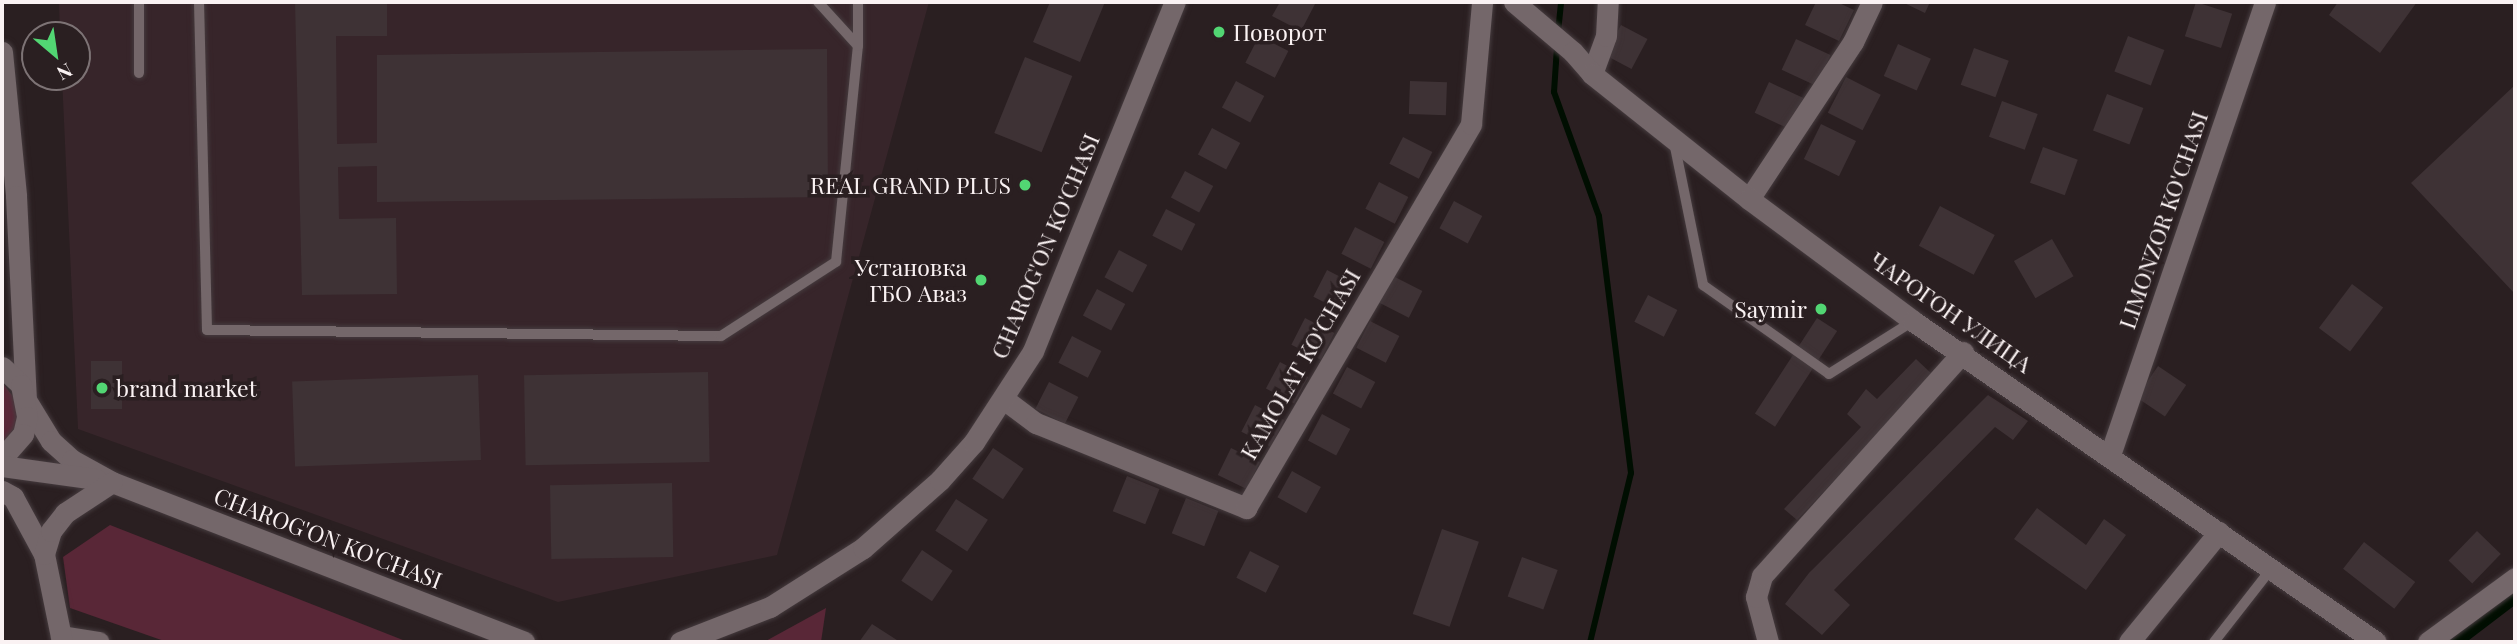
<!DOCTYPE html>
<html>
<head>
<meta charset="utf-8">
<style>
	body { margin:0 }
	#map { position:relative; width:2517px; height:644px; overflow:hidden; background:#2a1f21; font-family:"Playfair Display",serif }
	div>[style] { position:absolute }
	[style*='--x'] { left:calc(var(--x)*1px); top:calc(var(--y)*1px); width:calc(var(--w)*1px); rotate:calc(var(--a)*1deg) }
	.built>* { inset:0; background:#37252a }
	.green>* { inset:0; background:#592737 }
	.stream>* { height:6px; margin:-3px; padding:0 3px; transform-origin:3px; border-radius:3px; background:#000e01 }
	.canal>* { height:21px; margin:-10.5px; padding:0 10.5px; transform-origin:10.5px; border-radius:10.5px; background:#000e01 }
	.building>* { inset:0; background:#3e3235; transform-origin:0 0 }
	.roads { filter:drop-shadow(0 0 2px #453b3e) drop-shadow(0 0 2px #453b3e) }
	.lane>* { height:10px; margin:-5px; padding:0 5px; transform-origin:5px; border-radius:5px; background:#74676a }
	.street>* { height:21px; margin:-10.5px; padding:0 10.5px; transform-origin:10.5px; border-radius:10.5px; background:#74676a }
	.secondary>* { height:21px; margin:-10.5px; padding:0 10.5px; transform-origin:10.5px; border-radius:10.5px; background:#74676a }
	.dots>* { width:19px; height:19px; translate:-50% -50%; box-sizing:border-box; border:4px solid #2a1f21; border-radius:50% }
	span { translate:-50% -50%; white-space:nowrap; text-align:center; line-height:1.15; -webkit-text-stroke:7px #2a1f21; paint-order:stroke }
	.poi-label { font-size:23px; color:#faf2f3 }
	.left { translate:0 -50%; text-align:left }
	.right { translate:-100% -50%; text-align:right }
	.street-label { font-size:23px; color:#faf2f3 }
	.frame { position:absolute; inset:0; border:4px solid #faf2f3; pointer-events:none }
	.north { position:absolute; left:21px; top:21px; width:70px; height:70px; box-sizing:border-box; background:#2a1f21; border:2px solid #7d7375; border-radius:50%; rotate:151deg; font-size:19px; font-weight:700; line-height:28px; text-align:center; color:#faf2f3 }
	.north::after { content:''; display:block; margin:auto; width:24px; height:32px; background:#52d673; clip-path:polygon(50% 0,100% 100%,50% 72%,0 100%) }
</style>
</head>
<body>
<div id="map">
	<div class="built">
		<i style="clip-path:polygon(59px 2px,929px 2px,777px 555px,558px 602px,78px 429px,62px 77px,77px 77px,77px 35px,60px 35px)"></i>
	</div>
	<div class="green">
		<i style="clip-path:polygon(2px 382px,15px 399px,18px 413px,15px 427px,2px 446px)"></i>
		<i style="clip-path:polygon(110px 525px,408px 642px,167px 642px,70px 608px,63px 557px)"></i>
		<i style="clip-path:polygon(826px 608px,821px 642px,764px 642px)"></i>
	</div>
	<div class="stream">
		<i style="--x:1558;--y:32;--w:30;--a:-84"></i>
		<i style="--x:1557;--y:47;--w:45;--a:93.8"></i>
		<i style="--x:1554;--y:92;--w:132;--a:70.1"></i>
		<i style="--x:1599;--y:216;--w:259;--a:82.9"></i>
		<i style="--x:1631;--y:473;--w:174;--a:103.6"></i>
	</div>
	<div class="canal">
		<i style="--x:2448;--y:642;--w:84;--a:-37.3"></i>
	</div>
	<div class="building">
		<i style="clip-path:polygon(295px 2px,387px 2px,387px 36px,336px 36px,337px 144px,377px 143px,377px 55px,827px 49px,828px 197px,377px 202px,377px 166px,338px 167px,339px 219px,396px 218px,397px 294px,302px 295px)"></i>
		<i style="clip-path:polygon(1050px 2px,1105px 2px,1080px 62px,1033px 42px)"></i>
		<i style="clip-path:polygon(1280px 2px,1315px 4px,1301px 31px,1272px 16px)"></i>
		<i style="clip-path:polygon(1816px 2px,1837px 2px,1854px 10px,1839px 41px,1805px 25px)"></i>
		<i style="clip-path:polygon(1902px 2px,1930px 2px,1925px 13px)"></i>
		<i style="left:2196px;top:2px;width:38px;height:36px;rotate:18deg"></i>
		<i style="clip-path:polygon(2338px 2px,2417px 2px,2380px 53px,2329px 15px)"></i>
		<i style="left:1621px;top:25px;width:30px;height:34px;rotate:28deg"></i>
		<i style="left:1259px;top:36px;width:33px;height:30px;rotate:27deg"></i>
		<i style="left:2128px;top:36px;width:39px;height:38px;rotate:21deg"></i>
		<i style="left:1796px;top:39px;width:38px;height:34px;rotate:25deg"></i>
		<i style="left:1898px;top:44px;width:36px;height:35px;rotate:24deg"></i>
		<i style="left:1974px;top:48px;width:37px;height:39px;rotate:20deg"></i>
		<i style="left:1025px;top:57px;width:51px;height:82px;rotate:22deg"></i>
		<i style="left:1846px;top:77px;width:39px;height:40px;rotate:27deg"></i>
		<i style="left:1236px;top:81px;width:32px;height:30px;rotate:28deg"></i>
		<i style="left:1410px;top:81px;width:37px;height:33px;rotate:2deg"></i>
		<i style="left:1769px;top:82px;width:38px;height:34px;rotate:25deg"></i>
		<i style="clip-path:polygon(2515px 85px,2515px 294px,2411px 183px)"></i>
		<i style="left:2107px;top:94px;width:39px;height:39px;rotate:21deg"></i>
		<i style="left:2002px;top:101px;width:38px;height:38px;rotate:20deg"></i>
		<i style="left:1821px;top:124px;width:39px;height:39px;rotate:26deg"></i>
		<i style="left:1212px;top:128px;width:32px;height:30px;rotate:28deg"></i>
		<i style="left:1403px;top:137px;width:33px;height:30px;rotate:27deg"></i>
		<i style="left:2043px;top:147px;width:37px;height:38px;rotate:20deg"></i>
		<i style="left:1185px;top:171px;width:32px;height:30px;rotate:28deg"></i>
		<i style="left:1379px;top:182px;width:33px;height:30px;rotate:27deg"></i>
		<i style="left:1454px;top:201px;width:32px;height:31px;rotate:28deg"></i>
		<i style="left:1940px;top:206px;width:62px;height:45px;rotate:28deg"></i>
		<i style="left:1166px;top:209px;width:33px;height:30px;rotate:27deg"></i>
		<i style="left:1355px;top:227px;width:33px;height:30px;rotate:27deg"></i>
		<i style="left:2052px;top:239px;width:43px;height:44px;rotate:60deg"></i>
		<i style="left:1119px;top:250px;width:32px;height:31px;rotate:28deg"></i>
		<i style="left:1327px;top:270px;width:33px;height:30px;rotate:27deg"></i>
		<i style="left:1393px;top:276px;width:33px;height:30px;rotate:27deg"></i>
		<i style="left:2352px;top:284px;width:39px;height:55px;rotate:37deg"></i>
		<i style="left:1097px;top:289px;width:32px;height:30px;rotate:28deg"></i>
		<i style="left:1648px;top:295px;width:33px;height:30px;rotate:27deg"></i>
		<i style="left:1305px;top:318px;width:33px;height:30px;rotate:27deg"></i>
		<i style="left:1817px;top:318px;width:24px;height:114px;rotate:33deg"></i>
		<i style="left:1370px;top:321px;width:33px;height:30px;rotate:27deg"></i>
		<i style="left:1072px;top:336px;width:33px;height:30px;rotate:27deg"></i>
		<i style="clip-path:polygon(1916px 359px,1933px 375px,1797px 520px,1784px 509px,1861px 427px,1847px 414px,1866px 389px,1877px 399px)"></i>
		<i style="left:91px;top:361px;width:31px;height:48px"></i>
		<i style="left:1280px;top:362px;width:32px;height:30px;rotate:28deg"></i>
		<i style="left:2158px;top:366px;width:34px;height:38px;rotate:34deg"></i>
		<i style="left:1347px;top:367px;width:32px;height:30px;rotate:28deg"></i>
		<i style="left:708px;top:372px;width:90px;height:184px;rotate:89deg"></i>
		<i style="left:478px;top:375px;width:85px;height:186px;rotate:88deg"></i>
		<i style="left:1049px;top:382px;width:33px;height:30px;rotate:27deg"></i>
		<i style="clip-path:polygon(1988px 395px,2028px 421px,2013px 440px,1995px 427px,1834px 590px,1850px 605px,1822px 635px,1785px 604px,1809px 573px)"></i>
		<i style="left:1255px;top:405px;width:33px;height:30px;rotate:27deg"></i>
		<i style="left:1322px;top:414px;width:32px;height:30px;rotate:28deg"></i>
		<i style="left:993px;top:448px;width:37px;height:37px;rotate:34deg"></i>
		<i style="left:1231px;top:448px;width:32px;height:30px;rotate:26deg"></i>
		<i style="left:1292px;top:471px;width:33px;height:30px;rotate:29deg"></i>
		<i style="left:1127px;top:476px;width:35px;height:38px;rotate:22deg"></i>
		<i style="left:672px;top:483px;width:74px;height:122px;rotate:89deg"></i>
		<i style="left:1186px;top:498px;width:35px;height:38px;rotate:22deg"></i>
		<i style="left:956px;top:499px;width:38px;height:38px;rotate:33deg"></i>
		<i style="clip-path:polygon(2037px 508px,2086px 545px,2104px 519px,2126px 535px,2086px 590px,2014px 539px)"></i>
		<i style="left:1442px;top:529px;width:39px;height:90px;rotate:19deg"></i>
		<i style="left:2477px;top:531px;width:33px;height:41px;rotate:44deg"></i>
		<i style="left:2364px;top:542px;width:65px;height:34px;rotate:38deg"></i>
		<i style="left:922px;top:550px;width:37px;height:37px;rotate:34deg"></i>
		<i style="left:1250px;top:551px;width:33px;height:30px;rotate:27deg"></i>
		<i style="left:1522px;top:557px;width:38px;height:42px;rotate:20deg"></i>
		<i style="clip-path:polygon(872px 624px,900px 642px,859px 642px)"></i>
	</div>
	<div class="roads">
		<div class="lane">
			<i style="--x:199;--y:2;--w:328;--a:88.6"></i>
			<i style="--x:207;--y:330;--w:514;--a:0.67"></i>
			<i style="--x:721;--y:336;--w:137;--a:-32.8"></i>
			<i style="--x:836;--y:262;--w:217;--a:-84.2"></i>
			<i style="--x:858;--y:46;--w:44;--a:-90"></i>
			<i style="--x:818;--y:2;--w:59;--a:47.7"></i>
			<i style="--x:139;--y:73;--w:71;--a:-90"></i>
			<i style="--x:1674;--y:142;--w:146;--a:78.5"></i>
			<i style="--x:1703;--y:285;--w:154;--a:35.2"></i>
			<i style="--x:1829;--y:374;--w:99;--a:-32.2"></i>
			<i style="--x:2214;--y:642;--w:93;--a:-52"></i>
		</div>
		<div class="street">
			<i style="--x:1592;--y:74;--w:40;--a:-69.8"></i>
			<i style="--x:1606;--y:36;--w:34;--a:-87"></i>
			<i style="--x:1749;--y:199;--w:188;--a:-56.5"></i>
			<i style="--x:1853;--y:42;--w:44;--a:-64.6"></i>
			<i style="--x:1005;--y:400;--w:39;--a:37"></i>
			<i style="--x:1036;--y:423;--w:227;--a:22"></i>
			<i style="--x:1246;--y:508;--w:445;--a:-59.6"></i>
			<i style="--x:1471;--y:124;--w:122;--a:-84.8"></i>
			<i style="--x:2110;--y:455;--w:479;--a:-71.1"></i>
			<i style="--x:61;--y:636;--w:38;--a:9"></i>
			<i style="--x:1768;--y:642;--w:47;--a:-104.9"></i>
			<i style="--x:1756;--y:597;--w:22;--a:-74"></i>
			<i style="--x:1762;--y:576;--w:301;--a:-48.1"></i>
			<i style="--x:2129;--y:642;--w:142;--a:-50.7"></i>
			<i style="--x:2428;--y:642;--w:108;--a:-36.3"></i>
		</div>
		<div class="secondary">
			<i style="--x:1514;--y:2;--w:77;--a:40.3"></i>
			<i style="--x:1573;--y:52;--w:29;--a:49"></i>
			<i style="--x:1592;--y:74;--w:201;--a:38.5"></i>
			<i style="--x:1749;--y:199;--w:204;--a:36.6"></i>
			<i style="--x:1913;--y:321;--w:563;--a:34.73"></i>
			<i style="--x:2;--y:52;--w:145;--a:84.4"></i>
			<i style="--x:16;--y:196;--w:204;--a:87.2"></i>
			<i style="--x:26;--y:400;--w:48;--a:58.6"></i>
			<i style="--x:51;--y:441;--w:28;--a:42"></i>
			<i style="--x:72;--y:460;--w:46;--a:28.8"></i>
			<i style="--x:112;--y:482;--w:442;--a:21.2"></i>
			<i style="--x:2;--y:367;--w:26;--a:43"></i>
			<i style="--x:21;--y:385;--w:33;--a:79"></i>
			<i style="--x:27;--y:417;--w:17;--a:103"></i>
			<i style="--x:23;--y:434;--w:32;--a:131"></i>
			<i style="--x:2;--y:466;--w:95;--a:7.9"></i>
			<i style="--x:2;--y:491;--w:13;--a:29"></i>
			<i style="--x:13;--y:497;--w:65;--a:61.5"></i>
			<i style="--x:44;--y:554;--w:90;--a:78.4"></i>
			<i style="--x:44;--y:554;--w:24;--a:-73"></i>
			<i style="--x:51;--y:531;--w:23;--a:-52"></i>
			<i style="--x:65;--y:513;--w:56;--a:-33.4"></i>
			<i style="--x:680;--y:642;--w:97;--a:-21.3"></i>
			<i style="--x:770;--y:607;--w:110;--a:-32.4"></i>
			<i style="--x:863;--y:548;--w:103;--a:-41.4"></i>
			<i style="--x:940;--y:480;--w:51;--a:-48.2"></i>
			<i style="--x:974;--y:442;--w:108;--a:-57"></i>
			<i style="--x:1033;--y:351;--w:377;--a:-67.9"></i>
		</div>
	</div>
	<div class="dots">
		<i style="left:1219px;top:32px;background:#52d673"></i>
		<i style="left:1025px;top:185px;background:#52d673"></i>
		<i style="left:981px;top:280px;background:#52d673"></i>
		<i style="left:1821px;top:309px;background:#52d673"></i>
		<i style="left:102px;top:388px;background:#52d673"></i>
	</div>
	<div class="poi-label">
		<span class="left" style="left:1233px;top:32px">Поворот</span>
		<span class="right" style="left:1011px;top:185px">REAL GRAND PLUS</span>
		<span class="right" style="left:967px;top:280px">Установка<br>ГБО Аваз</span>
		<span class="right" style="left:1807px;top:309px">Saymir</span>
		<span class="left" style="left:116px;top:388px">brand market</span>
	</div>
	<div class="street-label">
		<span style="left:2163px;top:220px;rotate:-71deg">LIMONZOR KO'CHASI</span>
		<span style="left:1045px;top:246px;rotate:-67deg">CHAROG'ON KO'CHASI</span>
		<span style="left:1951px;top:312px;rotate:35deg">ЧАРОГОН УЛИЦА</span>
		<span style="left:1300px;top:364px;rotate:-60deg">KAMOLAT KO'CHASI</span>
		<span style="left:328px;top:538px;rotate:21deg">CHAROG'ON KO'CHASI</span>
	</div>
	<div class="frame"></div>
	<div class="north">N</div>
</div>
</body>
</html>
